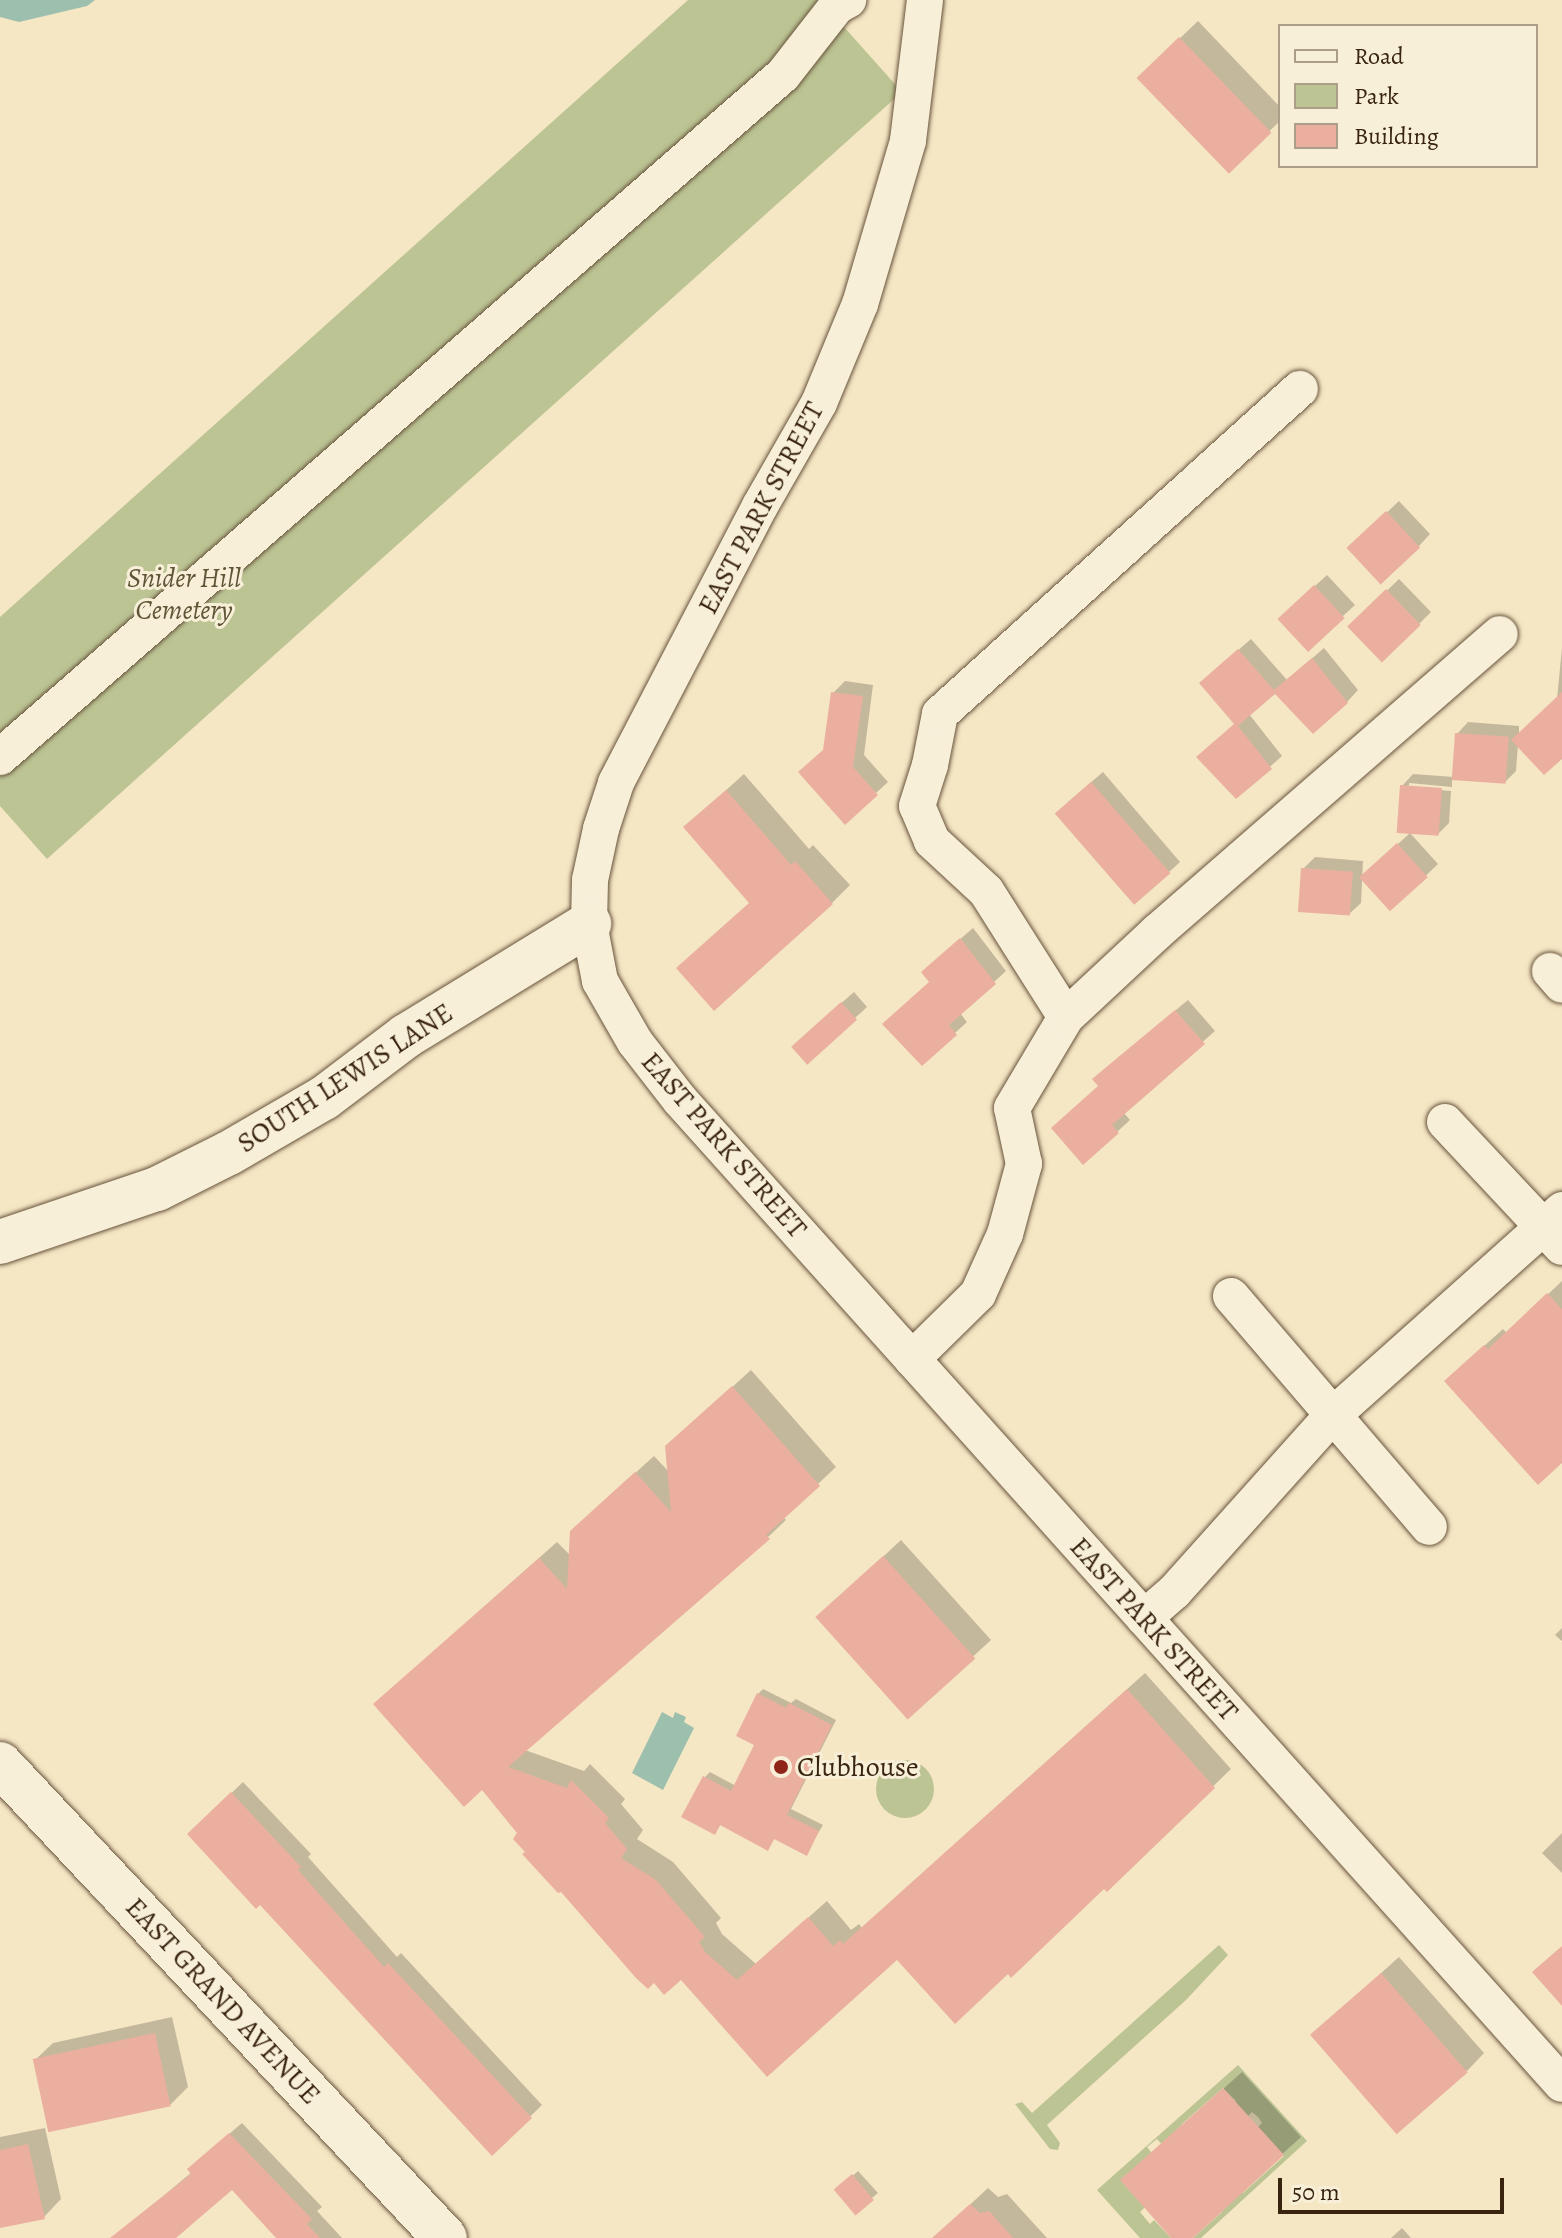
<!DOCTYPE html>
<html>
<head>
<meta charset="utf-8">
<style>
	body { margin:0 }
	#map { position:relative; width:1562px; height:2238px; overflow:hidden; background:#f5e6c4; font-family:Alegreya,serif }
	div>[style] { position:absolute }
	[style*='--x'] { left:calc(var(--x)*1px); top:calc(var(--y)*1px); width:calc(var(--w)*1px); rotate:calc(var(--a)*1deg) }
	.green>* { inset:0; background:#bcc494 }
	.round { border-radius:50% }
	.water>* { inset:0; background:#9dc0ae }
	.shadow>* { inset:0; background:#0003 }
	.building>* { inset:0; background:#ebaf9f; transform-origin:0 0 }
	.roads { filter:drop-shadow(0 0 2px #68543c) drop-shadow(0 0 2px #68543c) }
	.minor>* { height:36px; margin:-18px; padding:0 18px; transform-origin:18px; border-radius:18px; background:#f8efd9 }
	.tertiary>* { height:44px; margin:-22px; padding:0 22px; transform-origin:22px; border-radius:22px; background:#f8efd9 }
	.dots>* { width:22px; height:22px; translate:-50% -50%; box-sizing:border-box; border:4px solid #f8efd9; border-radius:50% }
	span { translate:-50% -50%; white-space:nowrap; text-align:center; line-height:1.15; -webkit-text-stroke:6px #f8efd9; paint-order:stroke }
	.street-label { font-size:28px; color:#39240f }
	.park-label { font-size:28px; color:#605437; font-style:italic }
	.poi-label { font-size:28px; color:#39240f }
	.left { translate:0 -50%; text-align:left }
	.legend { position:absolute; left:1278px; top:24px; width:260px; height:144px; box-sizing:border-box; background:#f8efd9; border:2px solid #ac9e88; margin:0; padding:10px 14px; list-style:none; font-size:24px; color:#39240f }
	.legend li { display:flex; align-items:center; gap:16px; height:40px }
	.legend b { width:40px; border:2px solid #ac9e88 }
	.scale { position:absolute; left:1278px; top:2178px; width:226px; height:36px; box-sizing:border-box; border:4px solid #39240f; border-top:0; padding-left:10px; font-size:24px; line-height:28px; white-space:nowrap; color:#39240f; -webkit-text-stroke:6px #f8efd9; paint-order:stroke }
</style>
</head>
<body>
<div id="map">
	<div class="green">
		<i style="clip-path:polygon(688px 0,820px 0,902px 92px,47px 859px,0 806px,0 617px)"></i>
		<i class="round" style="left:876px;top:1760px;width:58px;height:58px"></i>
		<i style="clip-path:polygon(1219px 1945px,1228px 1955px,1186px 2000px,1047px 2125px,1060px 2143px,1058px 2150px,1050px 2149px,1015px 2104px,1022px 2102px,1032px 2113px)"></i>
		<i style="clip-path:polygon(1238px 2065px,1307px 2141px,1201px 2238px,1193px 2238px,1222px 2212px,1216px 2204px,1236px 2186px,1243px 2193px,1284px 2156px,1255px 2130px,1262px 2123px,1258px 2117px,1252px 2112px,1245px 2119px,1233px 2106px,1236px 2101px,1223px 2088px,1182px 2124px,1167px 2150px,1157px 2139px,1147px 2147px,1151px 2152px,1145px 2207px,1140px 2212px,1150px 2224px,1154px 2220px,1171px 2238px,1140px 2238px,1097px 2190px)"></i>
	</div>
	<div class="water">
		<i style="clip-path:polygon(0 0,95px 0,87px 6px,19px 22px,0 17px)"></i>
		<i style="clip-path:polygon(662px 1712px,673px 1718px,675px 1712px,686px 1717px,684px 1722px,694px 1728px,663px 1790px,632px 1773px)"></i>
	</div>
	<div class="shadow">
		<i style="clip-path:polygon(1198px 21px,1280px 107px,1280px 121px,1228px 171px,1157px 60px)"></i>
		<i style="clip-path:polygon(1399px 501px,1430px 534px,1419px 546px,1361px 537px)"></i>
		<i style="clip-path:polygon(1327px 575px,1355px 605px,1343px 616px,1292px 607px)"></i>
		<i style="clip-path:polygon(1399px 579px,1431px 612px,1419px 624px,1350px 626px)"></i>
		<i style="clip-path:polygon(1251px 639px,1287px 680px,1324px 648px,1358px 690px,1347px 702px,1275px 692px,1249px 714px,1282px 756px,1236px 797px,1236px 724px,1213px 672px)"></i>
		<i style="clip-path:polygon(1562px 648px,1562px 756px,1518px 744px,1516px 771px,1505px 782px,1452px 778px,1452px 787px,1409px 783px,1409px 787px,1451px 791px,1449px 823px,1437px 835px,1402px 786px,1413px 774px,1454px 777px,1457px 734px,1468px 722px,1519px 726px,1519px 735px,1557px 699px)"></i>
		<i style="clip-path:polygon(845px 681px,873px 685px,864px 755px,888px 782px,876px 793px,825px 749px,833px 693px)"></i>
		<i style="clip-path:polygon(1103px 772px,1180px 862px,1168px 873px,1068px 802px)"></i>
		<i style="clip-path:polygon(744px 774px,809px 849px,813px 845px,850px 885px,832px 903px,751px 902px,704px 810px)"></i>
		<i style="clip-path:polygon(1410px 833px,1438px 864px,1391px 909px,1374px 866px)"></i>
		<i style="clip-path:polygon(1315px 857px,1363px 861px,1361px 903px,1349px 914px,1303px 869px)"></i>
		<i style="clip-path:polygon(973px 928px,1006px 971px,960px 1013px,967px 1022px,922px 1063px,935px 961px)"></i>
		<i style="clip-path:polygon(854px 992px,867px 1007px,807px 1062px,805px 1035px)"></i>
		<i style="clip-path:polygon(1188px 1000px,1215px 1031px,1123px 1112px,1130px 1120px,1084px 1162px,1106px 1068px)"></i>
		<i style="clip-path:polygon(1562px 1281px,1562px 1459px,1464px 1364px,1503px 1329px,1507px 1333px)"></i>
		<i style="clip-path:polygon(751px 1370px,836px 1467px,783px 1517px,786px 1520px,768px 1537px,525px 1750px,584px 1771px,590px 1764px,625px 1799px,621px 1804px,643px 1830px,637px 1839px,673px 1862px,721px 1918px,716px 1923px,722px 1934px,756px 1964px,827px 1901px,851px 1930px,859px 1924px,862px 1928px,1145px 1673px,1231px 1769px,1107px 1889px,1104px 1886px,1008px 1972px,897px 1957px,767px 2074px,681px 1977px,527px 1852px,520px 1833px,394px 1687px,557px 1542px,571px 1556px,590px 1514px,654px 1456px,670px 1473px,686px 1429px)"></i>
		<i style="clip-path:polygon(901px 1540px,991px 1640px,906px 1718px,836px 1601px)"></i>
		<i style="clip-path:polygon(1562px 1628px,1562px 1641px,1555px 1635px)"></i>
		<i style="clip-path:polygon(763px 1689px,791px 1703px,796px 1699px,836px 1720px,791px 1809px,823px 1825px,806px 1853px,775px 1838px,768px 1848px,722px 1823px,715px 1832px,705px 1777px,710px 1772px,736px 1786px,757px 1744px,758px 1694px)"></i>
		<i style="clip-path:polygon(243px 1782px,311px 1854px,308px 1857px,397px 1957px,401px 1953px,542px 2105px,493px 2153px,260px 1902px,189px 1834px)"></i>
		<i style="clip-path:polygon(1562px 1833px,1562px 1873px,1542px 1853px)"></i>
		<i style="clip-path:polygon(1399px 1957px,1484px 2053px,1467px 2071px,1331px 2018px)"></i>
		<i style="clip-path:polygon(172px 2017px,188px 2087px,170px 2105px,35px 2060px,53px 2043px)"></i>
		<i style="clip-path:polygon(1242px 2072px,1301px 2137px,1190px 2238px,1174px 2238px,1141px 2163px)"></i>
		<i style="clip-path:polygon(242px 2123px,322px 2207px,317px 2211px,342px 2238px,279px 2238px,232px 2187px,173px 2238px,113px 2238px,192px 2172px,201px 2158px)"></i>
		<i style="clip-path:polygon(45px 2128px,61px 2199px,44px 2217px,0 2226px,0 2137px)"></i>
		<i style="clip-path:polygon(858px 2171px,878px 2193px,872px 2198px,837px 2190px)"></i>
		<i style="clip-path:polygon(988px 2188px,998px 2197px,1007px 2194px,1047px 2238px,934px 2238px)"></i>
		<i style="clip-path:polygon(1402px 2228px,1411px 2238px,1391px 2238px)"></i>
	</div>
	<div class="building">
		<i style="left:1179px;top:37px;width:133px;height:59px;rotate:46deg"></i>
		<i style="left:1386px;top:511px;width:50px;height:54px;rotate:47deg"></i>
		<i style="left:1314px;top:585px;width:45px;height:50px;rotate:47deg"></i>
		<i style="left:1386px;top:589px;width:50px;height:54px;rotate:46deg"></i>
		<i style="clip-path:polygon(1238px 649px,1274px 690px,1312px 658px,1348px 703px,1313px 734px,1275px 694px,1238px 726px,1272px 769px,1236px 799px,1196px 757px,1234px 724px,1199px 683px)"></i>
		<i style="clip-path:polygon(831px 692px,863px 696px,853px 767px,878px 795px,845px 825px,798px 772px,823px 750px)"></i>
		<i style="clip-path:polygon(1562px 692px,1562px 759px,1544px 775px,1511px 740px)"></i>
		<i style="left:1455px;top:733px;width:54px;height:47px;rotate:4deg"></i>
		<i style="left:1091px;top:782px;width:121px;height:48px;rotate:49deg"></i>
		<i style="left:1400px;top:785px;width:42px;height:48px;rotate:4deg"></i>
		<i style="clip-path:polygon(726px 790px,791px 865px,795px 861px,833px 904px,714px 1011px,676px 968px,749px 903px,683px 827px)"></i>
		<i style="left:1397px;top:843px;width:46px;height:51px;rotate:48deg"></i>
		<i style="left:1301px;top:868px;width:52px;height:44px;rotate:4deg"></i>
		<i style="clip-path:polygon(960px 938px,996px 984px,949px 1025px,957px 1035px,922px 1066px,882px 1024px,929px 982px,921px 972px)"></i>
		<i style="left:841px;top:1002px;width:24px;height:67px;rotate:48deg"></i>
		<i style="clip-path:polygon(1175px 1010px,1205px 1044px,1112px 1125px,1119px 1133px,1083px 1165px,1051px 1128px,1098px 1086px,1092px 1079px)"></i>
		<i style="clip-path:polygon(1547px 1293px,1562px 1309px,1562px 1463px,1538px 1485px,1444px 1381px,1484px 1345px,1488px 1349px)"></i>
		<i style="clip-path:polygon(732px 1386px,820px 1486px,766px 1535px,770px 1539px,508px 1767px,567px 1788px,571px 1780px,609px 1818px,605px 1823px,627px 1849px,621px 1858px,656px 1880px,705px 1937px,699px 1942px,705px 1952px,737px 1980px,808px 1917px,833px 1946px,840px 1940px,843px 1944px,1127px 1689px,1215px 1788px,1107px 1892px,1104px 1889px,1011px 1978px,1008px 1974px,955px 2024px,897px 1960px,767px 2077px,681px 1980px,664px 1995px,654px 1983px,648px 1989px,636px 1978px,561px 1892px,558px 1893px,522px 1854px,525px 1852px,513px 1839px,517px 1833px,482px 1790px,464px 1807px,373px 1704px,539px 1558px,567px 1589px,570px 1531px,635px 1472px,671px 1512px,665px 1446px)"></i>
		<i style="left:883px;top:1556px;width:138px;height:91px;rotate:48deg"></i>
		<i style="clip-path:polygon(757px 1693px,786px 1708px,789px 1703px,832px 1725px,787px 1815px,819px 1831px,807px 1856px,774px 1839px,768px 1851px,720px 1825px,715px 1835px,681px 1817px,703px 1776px,731px 1791px,754px 1745px,736px 1736px)"></i>
		<i style="clip-path:polygon(231px 1792px,301px 1867px,298px 1870px,384px 1967px,388px 1963px,532px 2118px,492px 2156px,260px 1905px,256px 1909px,187px 1834px)"></i>
		<i style="clip-path:polygon(1562px 1946px,1562px 2006px,1532px 1972px)"></i>
		<i style="left:1381px;top:1973px;width:132px;height:94px;rotate:49deg"></i>
		<i style="left:155px;top:2033px;width:75px;height:125px;rotate:78deg"></i>
		<i style="clip-path:polygon(1223px 2088px,1284px 2155px,1193px 2238px,1171px 2238px,1120px 2180px)"></i>
		<i style="clip-path:polygon(229px 2133px,312px 2219px,307px 2224px,320px 2238px,276px 2238px,232px 2190px,176px 2238px,110px 2238px,191px 2174px,187px 2169px)"></i>
		<i style="clip-path:polygon(28px 2144px,45px 2219px,0 2228px,0 2150px)"></i>
		<i style="left:852px;top:2174px;width:34px;height:24px;rotate:50deg"></i>
		<i style="clip-path:polygon(970px 2204px,980px 2213px,989px 2211px,1013px 2238px,932px 2238px)"></i>
	</div>
	<div class="roads">
		<div class="minor">
			<i style="--x:925;--y:0;--w:142;--a:96.9"></i>
			<i style="--x:908;--y:141;--w:170;--a:106.4"></i>
			<i style="--x:860;--y:304;--w:107;--a:112.5"></i>
			<i style="--x:819;--y:403;--w:119;--a:119.8"></i>
			<i style="--x:760;--y:506;--w:312;--a:117.5"></i>
			<i style="--x:616;--y:783;--w:48;--a:108.1"></i>
			<i style="--x:601;--y:829;--w:52;--a:102.2"></i>
			<i style="--x:590;--y:880;--w:44;--a:91.3"></i>
			<i style="--x:589;--y:924;--w:58;--a:79.1"></i>
			<i style="--x:600;--y:981;--w:70;--a:60.2"></i>
			<i style="--x:635;--y:1042;--w:73;--a:52.2"></i>
			<i style="--x:680;--y:1100;--w:1321;--a:48.13"></i>
			<i style="--x:0;--y:757;--w:1038;--a:-41.06"></i>
			<i style="--x:783;--y:75;--w:88;--a:-52"></i>
			<i style="--x:837;--y:6;--w:13;--a:-29"></i>
			<i style="--x:1550;--y:971;--w:18;--a:49"></i>
			<i style="--x:1066;--y:1017;--w:149;--a:-122.4"></i>
			<i style="--x:986;--y:891;--w:74;--a:-137.2"></i>
			<i style="--x:932;--y:841;--w:38;--a:-113"></i>
			<i style="--x:917;--y:806;--w:43;--a:-72.4"></i>
			<i style="--x:930;--y:765;--w:52;--a:-78.9"></i>
			<i style="--x:940;--y:714;--w:485;--a:-42.1"></i>
			<i style="--x:1445;--y:1122;--w:171;--a:46.9"></i>
			<i style="--x:1231;--y:1296;--w:304;--a:49.4"></i>
			<i style="--x:912;--y:1359;--w:93;--a:-44.6"></i>
			<i style="--x:978;--y:1294;--w:66;--a:-65.8"></i>
			<i style="--x:1005;--y:1234;--w:73;--a:-74.8"></i>
			<i style="--x:1024;--y:1164;--w:57;--a:-102.1"></i>
			<i style="--x:1012;--y:1108;--w:106;--a:-59.3"></i>
			<i style="--x:1066;--y:1017;--w:125;--a:-43"></i>
			<i style="--x:1157;--y:932;--w:454;--a:-41"></i>
			<i style="--x:1144;--y:1618;--w:40;--a:-41"></i>
			<i style="--x:1174;--y:1592;--w:237;--a:-48.1"></i>
			<i style="--x:1332;--y:1416;--w:309;--a:-41.8"></i>
		</div>
		<div class="tertiary">
			<i style="--x:0;--y:1242;--w:166;--a:-18.7"></i>
			<i style="--x:157;--y:1189;--w:80;--a:-26.6"></i>
			<i style="--x:229;--y:1153;--w:110;--a:-30.1"></i>
			<i style="--x:324;--y:1098;--w:103;--a:-37.1"></i>
			<i style="--x:406;--y:1036;--w:215;--a:-31.5"></i>
			<i style="--x:0;--y:1764;--w:650;--a:46.81"></i>
		</div>
	</div>
	<div class="dots">
		<i style="left:781px;top:1767px;background:#8f2418"></i>
	</div>
	<div class="street-label">
		<span style="left:761px;top:508px;rotate:-62deg">EAST PARK STREET</span>
		<span style="left:345px;top:1078px;rotate:-33deg">SOUTH LEWIS LANE</span>
		<span style="left:724px;top:1145px;rotate:49deg">EAST PARK STREET</span>
		<span style="left:1154px;top:1629px;rotate:48deg">EAST PARK STREET</span>
		<span style="left:223px;top:2001px;rotate:47deg">EAST GRAND AVENUE</span>
	</div>
	<div class="park-label">
		<span style="left:184px;top:594px">Snider Hill<br>Cemetery</span>
	</div>
	<div class="poi-label">
		<span class="left" style="left:797px;top:1767px">Clubhouse</span>
	</div>
	<ul class="legend">
	<li><b style="height:10px;background:#f8efd9"></b>Road</li>
	<li><b style="height:22px;background:#bcc494"></b>Park</li>
	<li><b style="height:22px;background:#ebaf9f"></b>Building</li>
	</ul>
	<div class="scale">50 m</div>
</div>
</body>
</html>
